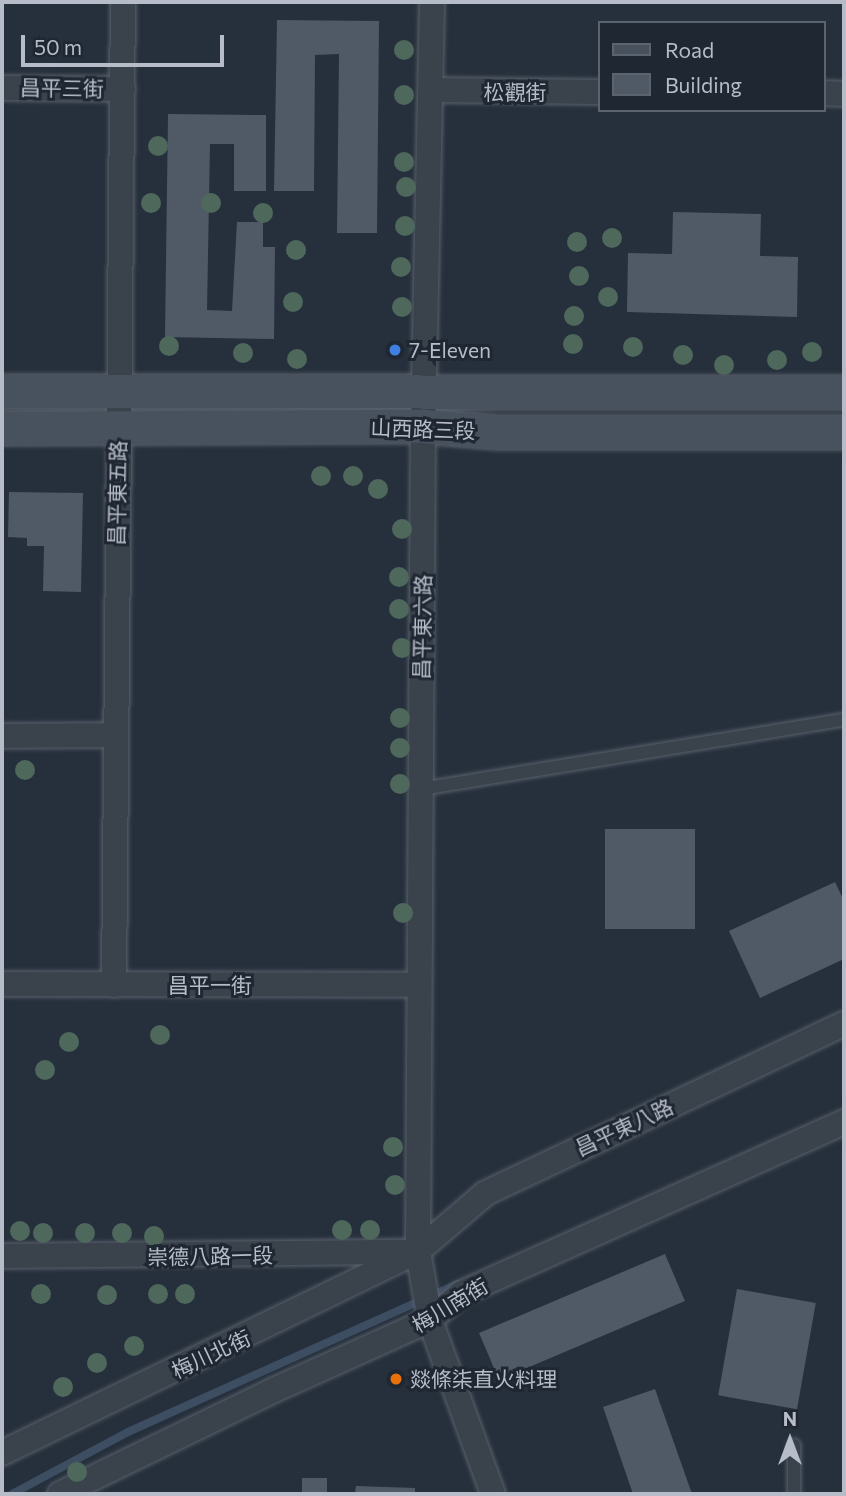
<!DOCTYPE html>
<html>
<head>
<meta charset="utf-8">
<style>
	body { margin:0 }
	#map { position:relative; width:846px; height:1496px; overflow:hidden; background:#26303c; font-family:Commissioner,"Noto Sans TC",sans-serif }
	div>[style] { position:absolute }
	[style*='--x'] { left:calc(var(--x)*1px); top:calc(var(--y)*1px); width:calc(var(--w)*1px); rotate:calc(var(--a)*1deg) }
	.stream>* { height:8px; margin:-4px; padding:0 4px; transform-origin:4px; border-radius:4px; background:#3d4e63 }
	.building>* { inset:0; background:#505a67; transform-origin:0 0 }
	.roads { filter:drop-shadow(0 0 2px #58606b) drop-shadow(0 0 2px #58606b) }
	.lane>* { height:12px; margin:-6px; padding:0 6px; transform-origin:6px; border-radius:6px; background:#3a424c }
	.street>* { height:24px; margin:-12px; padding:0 12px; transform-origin:12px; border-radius:12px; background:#3a424c }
	.secondary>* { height:33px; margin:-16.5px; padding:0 16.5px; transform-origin:16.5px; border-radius:16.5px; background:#48525f }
	.trees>* { width:20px; height:20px; margin:-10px; border-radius:50%; background:#4e685c }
	.dots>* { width:19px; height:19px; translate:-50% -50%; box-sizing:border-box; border:4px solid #1f2732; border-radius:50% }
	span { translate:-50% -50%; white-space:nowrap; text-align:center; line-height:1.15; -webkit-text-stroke:6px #1f2732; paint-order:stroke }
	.street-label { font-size:21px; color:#b6bdc8 }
	.poi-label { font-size:21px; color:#b6bdc8 }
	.left { translate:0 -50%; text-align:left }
	.frame { position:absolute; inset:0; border:4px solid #b6bdc8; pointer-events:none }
	.legend { position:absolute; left:598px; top:21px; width:228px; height:91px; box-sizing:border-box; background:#1f2732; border:2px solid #5b636e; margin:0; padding:9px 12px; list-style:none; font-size:21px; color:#b6bdc8 }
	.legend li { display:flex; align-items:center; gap:14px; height:35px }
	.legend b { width:35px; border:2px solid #5b636e }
	.north { position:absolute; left:755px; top:1405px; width:70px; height:70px; -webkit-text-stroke:5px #1f2732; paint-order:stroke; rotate:0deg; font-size:19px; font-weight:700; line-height:28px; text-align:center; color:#b6bdc8 }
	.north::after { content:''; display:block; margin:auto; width:24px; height:32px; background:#b6bdc8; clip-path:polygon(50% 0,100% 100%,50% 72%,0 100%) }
	.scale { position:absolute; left:21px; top:35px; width:203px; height:32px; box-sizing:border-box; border:4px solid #b6bdc8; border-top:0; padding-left:9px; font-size:21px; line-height:24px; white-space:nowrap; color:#b6bdc8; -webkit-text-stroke:5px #1f2732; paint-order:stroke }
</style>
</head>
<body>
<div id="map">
	<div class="stream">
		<i style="--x:12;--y:1494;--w:132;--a:-28.1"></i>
		<i style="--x:128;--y:1432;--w:362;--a:-24.2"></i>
	</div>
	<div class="building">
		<i style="clip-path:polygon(277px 20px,379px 21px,377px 233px,337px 233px,339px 54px,315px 55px,314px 191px,274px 191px)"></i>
		<i style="clip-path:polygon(168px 114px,266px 115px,266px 191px,234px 191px,234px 144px,210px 144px,207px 310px,232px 311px,237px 222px,263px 222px,263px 247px,275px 247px,274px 339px,165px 337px)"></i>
		<i style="clip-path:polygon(673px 212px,761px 214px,760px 256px,798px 257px,797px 317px,627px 312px,628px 253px,672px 254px)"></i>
		<i style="clip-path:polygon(9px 492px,83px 493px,81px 592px,43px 591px,44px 546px,27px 546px,27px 538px,8px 537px)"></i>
		<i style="left:605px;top:829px;width:90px;height:100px"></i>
		<i style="clip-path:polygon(835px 882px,844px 901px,844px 959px,760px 998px,729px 931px)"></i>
		<i style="left:665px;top:1254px;width:51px;height:202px;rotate:67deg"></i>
		<i style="left:737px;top:1289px;width:80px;height:108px;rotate:10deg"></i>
		<i style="clip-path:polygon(655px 1389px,692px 1494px,633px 1494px,603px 1407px)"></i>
		<i style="clip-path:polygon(302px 1478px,327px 1478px,327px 1494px,258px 1494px,302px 1492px)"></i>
		<i style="clip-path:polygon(356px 1486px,415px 1488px,415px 1494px,355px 1494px)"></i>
	</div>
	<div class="roads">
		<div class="lane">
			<i style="--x:421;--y:789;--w:429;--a:-9.3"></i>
			<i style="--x:794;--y:1494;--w:49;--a:-90"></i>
		</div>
		<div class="street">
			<i style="--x:432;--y:2;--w:424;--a:91.2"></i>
			<i style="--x:423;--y:426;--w:825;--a:90.35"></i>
			<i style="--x:418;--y:1251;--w:70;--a:80.1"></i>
			<i style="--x:430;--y:1320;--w:185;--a:70.1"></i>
			<i style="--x:2;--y:88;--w:121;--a:0.5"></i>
			<i style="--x:431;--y:90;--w:168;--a:0.7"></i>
			<i style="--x:823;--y:93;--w:21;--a:3"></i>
			<i style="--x:2;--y:736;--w:113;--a:-0.5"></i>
			<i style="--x:2;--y:984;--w:416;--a:0.1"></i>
			<i style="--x:114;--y:985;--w:983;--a:-89.48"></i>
			<i style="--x:2;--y:1256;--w:408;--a:-0.6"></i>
			<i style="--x:2;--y:1453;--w:462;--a:-25.9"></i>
			<i style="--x:418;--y:1251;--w:89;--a:-40.5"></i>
			<i style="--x:486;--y:1193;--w:396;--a:-25.3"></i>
			<i style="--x:60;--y:1494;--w:238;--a:-25.9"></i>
			<i style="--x:274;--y:1390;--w:171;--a:-24.2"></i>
			<i style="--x:430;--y:1320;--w:42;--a:-40.2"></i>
			<i style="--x:462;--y:1293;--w:419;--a:-24.1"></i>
		</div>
		<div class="secondary">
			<i style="--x:2;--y:391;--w:842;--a:0.07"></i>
			<i style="--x:2;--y:428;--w:421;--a:-0.3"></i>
			<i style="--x:423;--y:426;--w:74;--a:4.6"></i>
			<i style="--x:497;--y:432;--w:347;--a:0"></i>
		</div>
	</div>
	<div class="trees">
		<i style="left:404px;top:50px"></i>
		<i style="left:404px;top:95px"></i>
		<i style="left:158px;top:146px"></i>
		<i style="left:404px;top:162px"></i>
		<i style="left:406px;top:187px"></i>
		<i style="left:151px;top:203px"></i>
		<i style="left:211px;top:203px"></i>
		<i style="left:263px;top:213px"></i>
		<i style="left:405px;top:226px"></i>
		<i style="left:612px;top:238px"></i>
		<i style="left:577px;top:242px"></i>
		<i style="left:296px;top:250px"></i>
		<i style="left:401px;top:267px"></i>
		<i style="left:579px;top:276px"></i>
		<i style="left:608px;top:297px"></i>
		<i style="left:293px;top:302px"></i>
		<i style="left:402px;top:307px"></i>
		<i style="left:574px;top:316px"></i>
		<i style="left:573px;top:344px"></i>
		<i style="left:169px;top:346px"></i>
		<i style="left:633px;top:347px"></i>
		<i style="left:812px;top:352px"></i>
		<i style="left:243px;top:353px"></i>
		<i style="left:683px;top:355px"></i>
		<i style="left:297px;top:359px"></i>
		<i style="left:777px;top:360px"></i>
		<i style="left:724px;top:365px"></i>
		<i style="left:321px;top:476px"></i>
		<i style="left:353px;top:476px"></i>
		<i style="left:378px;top:489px"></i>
		<i style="left:402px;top:529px"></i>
		<i style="left:399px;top:577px"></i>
		<i style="left:399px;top:609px"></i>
		<i style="left:402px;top:648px"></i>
		<i style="left:400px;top:718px"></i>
		<i style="left:400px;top:748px"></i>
		<i style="left:25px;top:770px"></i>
		<i style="left:400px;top:784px"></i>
		<i style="left:403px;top:913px"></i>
		<i style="left:160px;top:1035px"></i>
		<i style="left:69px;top:1042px"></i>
		<i style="left:45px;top:1070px"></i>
		<i style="left:393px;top:1147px"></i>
		<i style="left:395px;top:1185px"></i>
		<i style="left:342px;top:1230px"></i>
		<i style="left:370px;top:1230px"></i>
		<i style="left:20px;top:1231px"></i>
		<i style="left:43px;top:1233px"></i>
		<i style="left:85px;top:1233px"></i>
		<i style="left:122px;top:1233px"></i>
		<i style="left:154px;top:1236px"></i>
		<i style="left:41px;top:1294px"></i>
		<i style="left:158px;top:1294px"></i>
		<i style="left:185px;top:1294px"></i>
		<i style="left:107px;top:1295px"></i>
		<i style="left:134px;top:1346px"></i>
		<i style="left:97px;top:1363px"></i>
		<i style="left:63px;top:1387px"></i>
		<i style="left:77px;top:1472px"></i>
	</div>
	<div class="dots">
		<i style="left:395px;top:350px;background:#3f7fe0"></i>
		<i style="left:396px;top:1379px;background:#e8710a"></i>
	</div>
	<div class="street-label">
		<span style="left:62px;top:88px;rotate:1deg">昌平三街</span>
		<span style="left:515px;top:92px">松觀街</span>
		<span style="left:423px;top:429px;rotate:2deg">山西路三段</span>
		<span style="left:117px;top:493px;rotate:-89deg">昌平東五路</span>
		<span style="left:422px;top:627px;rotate:-89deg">昌平東六路</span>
		<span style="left:210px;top:985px">昌平一街</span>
		<span style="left:624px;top:1127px;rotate:-25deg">昌平東八路</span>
		<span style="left:210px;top:1256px;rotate:-1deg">崇德八路一段</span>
		<span style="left:450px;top:1305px;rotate:-31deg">梅川南街</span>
		<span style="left:211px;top:1354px;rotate:-25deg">梅川北街</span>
	</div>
	<div class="poi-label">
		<span class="left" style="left:409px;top:350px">7-Eleven</span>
		<span class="left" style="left:410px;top:1379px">燚條柒直火料理</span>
	</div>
	<div class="frame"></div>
	<ul class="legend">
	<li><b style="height:9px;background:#48525f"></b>Road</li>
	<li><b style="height:19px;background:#505a67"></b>Building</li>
	</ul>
	<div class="north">N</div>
	<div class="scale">50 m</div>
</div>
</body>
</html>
